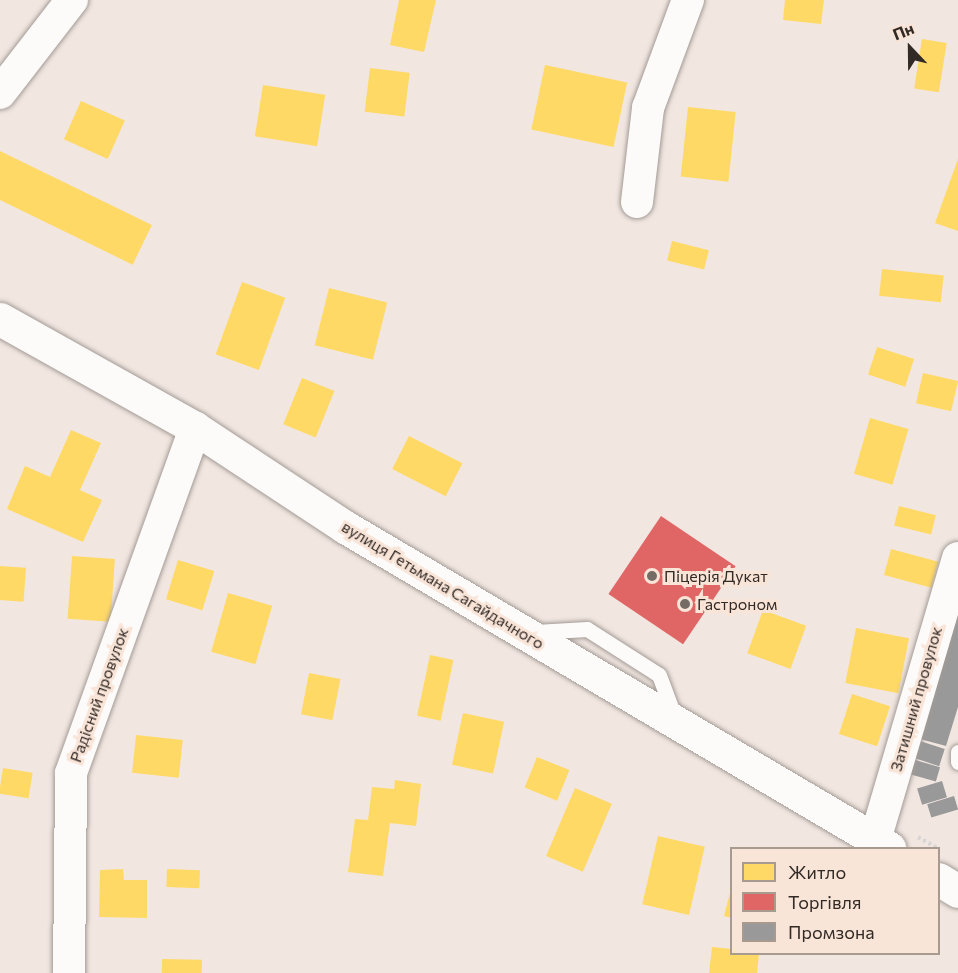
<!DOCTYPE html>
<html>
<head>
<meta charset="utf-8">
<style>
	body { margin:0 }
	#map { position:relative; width:958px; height:973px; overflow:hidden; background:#f1e6e0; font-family:Commissioner,sans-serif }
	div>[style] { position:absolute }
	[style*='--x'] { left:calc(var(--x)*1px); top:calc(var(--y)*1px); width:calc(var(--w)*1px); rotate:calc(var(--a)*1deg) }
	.homes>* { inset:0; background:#ffd966; transform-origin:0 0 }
	.shops>* { inset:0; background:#e06666; transform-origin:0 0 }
	.industry>* { inset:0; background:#999; transform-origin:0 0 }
	.path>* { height:4px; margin-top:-2px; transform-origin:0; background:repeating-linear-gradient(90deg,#d8d5d3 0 3px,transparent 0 6px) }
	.roads { filter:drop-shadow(0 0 2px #a39b96) drop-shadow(0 0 2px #a39b96) }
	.service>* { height:15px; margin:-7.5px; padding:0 7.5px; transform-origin:7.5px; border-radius:7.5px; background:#fdfbfa }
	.minor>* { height:32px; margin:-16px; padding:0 16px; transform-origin:16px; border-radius:16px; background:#fdfbfa }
	.secondary>* { height:33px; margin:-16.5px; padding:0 16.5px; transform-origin:16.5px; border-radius:16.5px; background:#fdfbfa }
	.dots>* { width:16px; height:16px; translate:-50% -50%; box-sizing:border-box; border:3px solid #f9e4d8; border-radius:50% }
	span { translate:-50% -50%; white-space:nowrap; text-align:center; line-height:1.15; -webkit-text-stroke:6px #f9e4d8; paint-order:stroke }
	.poi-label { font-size:16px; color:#322a25 }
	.left { translate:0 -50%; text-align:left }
	.street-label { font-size:16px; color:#322a25 }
	.legend { position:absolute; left:730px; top:847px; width:210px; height:108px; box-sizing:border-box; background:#f9e4d8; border:2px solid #a99a90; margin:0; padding:8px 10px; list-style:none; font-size:18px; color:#322a25 }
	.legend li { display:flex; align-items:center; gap:12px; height:30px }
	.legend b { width:30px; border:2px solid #a99a90 }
	.north { position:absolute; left:880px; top:18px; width:60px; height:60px; -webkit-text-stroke:4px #f9e4d8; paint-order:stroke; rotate:338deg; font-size:16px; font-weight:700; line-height:24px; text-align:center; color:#322a25 }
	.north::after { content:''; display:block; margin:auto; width:21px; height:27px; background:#322a25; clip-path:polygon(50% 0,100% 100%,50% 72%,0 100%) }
</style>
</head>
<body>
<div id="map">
	<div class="homes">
		<i style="clip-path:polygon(399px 0,436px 0,424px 52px,390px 45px)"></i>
		<i style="clip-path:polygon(785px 0,824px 0,821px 24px,783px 20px)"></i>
		<i style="left:922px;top:39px;width:25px;height:50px;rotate:9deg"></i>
		<i style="left:545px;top:65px;width:84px;height:66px;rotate:12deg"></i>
		<i style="left:370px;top:68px;width:40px;height:44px;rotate:7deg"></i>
		<i style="left:263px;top:85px;width:63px;height:52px;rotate:9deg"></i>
		<i style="left:81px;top:101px;width:48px;height:42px;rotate:24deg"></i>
		<i style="left:688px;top:107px;width:48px;height:70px;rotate:6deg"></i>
		<i style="left:0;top:151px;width:169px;height:44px;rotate:26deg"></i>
		<i style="clip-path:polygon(958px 159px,958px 231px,935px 223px)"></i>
		<i style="left:672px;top:241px;width:38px;height:20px;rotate:14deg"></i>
		<i style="left:882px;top:269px;width:62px;height:27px;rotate:6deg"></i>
		<i style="left:242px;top:282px;width:46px;height:77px;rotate:20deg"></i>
		<i style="left:329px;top:288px;width:60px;height:59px;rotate:14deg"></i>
		<i style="left:877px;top:347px;width:39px;height:29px;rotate:18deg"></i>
		<i style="left:923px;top:373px;width:36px;height:31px;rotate:13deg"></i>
		<i style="left:302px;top:378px;width:35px;height:50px;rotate:22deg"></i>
		<i style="left:870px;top:418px;width:40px;height:58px;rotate:16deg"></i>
		<i style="clip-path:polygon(71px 430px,101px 443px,80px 490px,102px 500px,83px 542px,7px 509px,25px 466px,50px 477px)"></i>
		<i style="left:409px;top:436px;width:60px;height:37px;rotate:27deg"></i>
		<i style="left:899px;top:506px;width:38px;height:20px;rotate:14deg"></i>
		<i style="left:891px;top:549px;width:49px;height:27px;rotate:15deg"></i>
		<i style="left:72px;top:556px;width:43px;height:63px;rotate:4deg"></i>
		<i style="left:178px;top:560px;width:38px;height:41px;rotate:17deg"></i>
		<i style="left:0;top:566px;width:26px;height:34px;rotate:4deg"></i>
		<i style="left:228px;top:593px;width:46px;height:61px;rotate:16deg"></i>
		<i style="left:763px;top:610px;width:46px;height:46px;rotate:20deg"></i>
		<i style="left:856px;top:628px;width:54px;height:56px;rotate:11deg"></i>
		<i style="left:430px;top:655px;width:24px;height:62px;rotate:12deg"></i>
		<i style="left:309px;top:673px;width:32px;height:42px;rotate:11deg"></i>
		<i style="left:852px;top:694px;width:40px;height:42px;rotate:18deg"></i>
		<i style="left:463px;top:713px;width:42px;height:53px;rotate:12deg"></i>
		<i style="left:136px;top:735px;width:47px;height:38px;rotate:6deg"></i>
		<i style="left:537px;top:757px;width:35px;height:33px;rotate:22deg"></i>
		<i style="left:3px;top:768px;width:30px;height:26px;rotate:9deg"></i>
		<i style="clip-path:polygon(395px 780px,421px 784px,416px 826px,390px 823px,383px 876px,348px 872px,355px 819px,368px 820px,372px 787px,394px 789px)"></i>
		<i style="left:575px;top:788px;width:40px;height:74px;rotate:23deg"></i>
		<i style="left:658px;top:836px;width:48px;height:70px;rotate:13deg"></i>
		<i style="clip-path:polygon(123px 869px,124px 880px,147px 880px,147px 918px,99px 917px,100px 870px)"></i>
		<i style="left:167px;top:869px;width:33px;height:18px;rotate:2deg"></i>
		<i style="clip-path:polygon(731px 889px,732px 889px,732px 918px,724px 916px)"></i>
		<i style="clip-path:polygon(712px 947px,732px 949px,732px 954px,759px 954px,757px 973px,709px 973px)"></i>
		<i style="left:162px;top:959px;width:40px;height:14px;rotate:1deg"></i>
	</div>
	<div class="shops">
		<i style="left:661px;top:516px;width:90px;height:94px;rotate:34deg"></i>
	</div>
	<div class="industry">
		<i style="clip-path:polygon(958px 614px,958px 707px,946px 746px,920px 739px)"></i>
		<i style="left:920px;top:741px;width:26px;height:18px;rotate:18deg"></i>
		<i style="left:915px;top:760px;width:26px;height:15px;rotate:16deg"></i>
		<i style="left:942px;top:781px;width:17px;height:26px;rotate:73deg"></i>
		<i style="left:954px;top:796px;width:14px;height:28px;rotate:73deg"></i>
	</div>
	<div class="path">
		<i style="--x:918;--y:837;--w:22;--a:30"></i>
	</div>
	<div class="roads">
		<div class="service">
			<i style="--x:535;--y:632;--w:52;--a:-3.3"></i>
			<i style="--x:587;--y:629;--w:85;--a:32.6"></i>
			<i style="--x:659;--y:675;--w:46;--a:69.6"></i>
			<i style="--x:958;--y:752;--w:10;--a:90"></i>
		</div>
		<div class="minor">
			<i style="--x:0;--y:93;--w:118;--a:-52.3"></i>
			<i style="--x:637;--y:202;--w:95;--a:-83.3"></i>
			<i style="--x:648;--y:108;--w:115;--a:-69.7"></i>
			<i style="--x:875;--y:840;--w:294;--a:-73.6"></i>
			<i style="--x:69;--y:973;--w:200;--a:-89.4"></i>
			<i style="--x:71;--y:773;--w:367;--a:-70.2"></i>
		</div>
		<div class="secondary">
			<i style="--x:0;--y:319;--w:223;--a:29.2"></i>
			<i style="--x:195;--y:428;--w:180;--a:33.4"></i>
			<i style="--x:345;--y:527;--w:632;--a:30.54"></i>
			<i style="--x:938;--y:879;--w:23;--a:31"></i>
		</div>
	</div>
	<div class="dots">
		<i style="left:652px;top:576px;background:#756c66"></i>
		<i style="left:685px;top:604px;background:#756c66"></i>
	</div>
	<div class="poi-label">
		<span class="left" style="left:664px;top:576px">Піцерія Дукат</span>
		<span class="left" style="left:697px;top:604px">Гастроном</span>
	</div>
	<div class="street-label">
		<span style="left:443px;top:585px;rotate:31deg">вулиця Гетьмана Сагайдачного</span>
		<span style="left:99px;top:695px;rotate:-70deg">Радісний провулок</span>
		<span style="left:916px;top:699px;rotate:-74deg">Затишний провулок</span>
	</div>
	<ul class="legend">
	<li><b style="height:16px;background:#ffd966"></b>Житло</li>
	<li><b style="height:16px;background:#e06666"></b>Торгівля</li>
	<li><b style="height:16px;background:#999"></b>Промзона</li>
	</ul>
	<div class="north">Пн</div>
</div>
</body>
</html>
